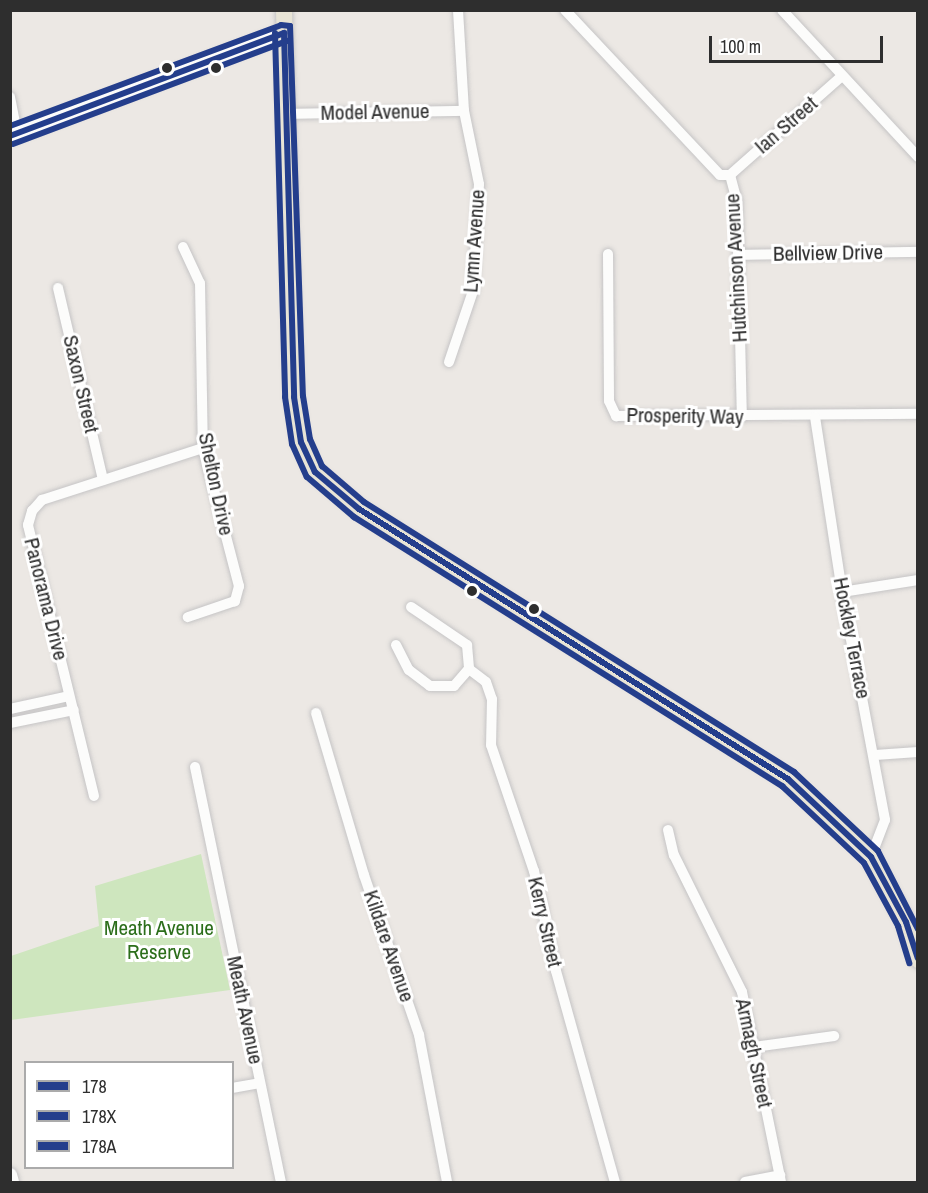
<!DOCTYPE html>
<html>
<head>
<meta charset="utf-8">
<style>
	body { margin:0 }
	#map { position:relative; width:928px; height:1193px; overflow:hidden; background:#ece8e4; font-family:"Archivo Narrow",sans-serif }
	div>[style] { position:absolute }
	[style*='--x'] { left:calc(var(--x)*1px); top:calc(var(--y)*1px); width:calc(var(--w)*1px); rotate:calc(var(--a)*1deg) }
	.green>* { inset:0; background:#cee6be }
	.roads { filter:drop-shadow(0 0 2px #c5c4c5) drop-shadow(0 0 2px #c5c4c5) }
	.street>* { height:10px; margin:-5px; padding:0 5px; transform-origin:5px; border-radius:5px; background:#fcfcfb }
	.secondary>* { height:14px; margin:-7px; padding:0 7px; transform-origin:7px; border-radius:7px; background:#fcfcfb }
	.primary>* { height:16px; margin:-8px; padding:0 8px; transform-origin:8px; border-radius:8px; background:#e8e4d6 }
	.bus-1>* { height:6px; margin:-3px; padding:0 3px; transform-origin:3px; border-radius:3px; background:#243e8c }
	.bus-2>* { height:6px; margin:-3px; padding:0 3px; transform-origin:3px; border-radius:3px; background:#243e8c }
	.bus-3>* { height:6px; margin:-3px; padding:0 3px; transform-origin:3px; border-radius:3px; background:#243e8c }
	.dots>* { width:16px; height:16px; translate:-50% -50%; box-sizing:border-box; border:3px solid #fff; border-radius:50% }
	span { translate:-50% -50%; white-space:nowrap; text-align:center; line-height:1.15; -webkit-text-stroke:6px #fff; paint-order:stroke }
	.street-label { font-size:21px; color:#2e2e2e }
	.park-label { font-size:21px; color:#2c6e1b }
	.frame { position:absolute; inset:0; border:12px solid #2e2e2e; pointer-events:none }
	.legend { position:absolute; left:24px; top:1061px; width:210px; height:108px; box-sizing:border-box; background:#fff; border:2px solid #ababab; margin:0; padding:8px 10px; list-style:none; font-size:18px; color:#2e2e2e }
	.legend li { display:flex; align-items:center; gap:12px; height:30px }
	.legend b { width:30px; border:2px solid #ababab }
	.scale { position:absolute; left:709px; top:36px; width:174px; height:27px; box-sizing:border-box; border:3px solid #2e2e2e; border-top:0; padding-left:8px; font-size:18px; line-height:21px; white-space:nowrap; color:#2e2e2e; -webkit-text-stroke:4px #fff; paint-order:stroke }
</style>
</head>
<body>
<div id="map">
	<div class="green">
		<i style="clip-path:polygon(201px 854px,230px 990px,11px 1020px,11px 956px,99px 926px,95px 886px)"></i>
	</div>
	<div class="roads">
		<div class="street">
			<i style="--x:565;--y:10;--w:226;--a:46.8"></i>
			<i style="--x:720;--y:175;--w:10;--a:0"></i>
			<i style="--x:730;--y:175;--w:28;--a:75"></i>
			<i style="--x:737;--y:202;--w:215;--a:88.7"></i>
			<i style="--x:782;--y:10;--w:200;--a:47.2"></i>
			<i style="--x:10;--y:97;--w:38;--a:79"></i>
			<i style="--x:286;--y:114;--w:178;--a:-1"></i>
			<i style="--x:730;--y:175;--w:149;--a:-41.5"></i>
			<i style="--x:183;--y:247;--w:40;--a:65"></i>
			<i style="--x:200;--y:283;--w:165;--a:89"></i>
			<i style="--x:203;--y:448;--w:143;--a:75.4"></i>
			<i style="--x:239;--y:586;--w:16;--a:105"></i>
			<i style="--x:235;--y:601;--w:50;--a:161.2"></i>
			<i style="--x:608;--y:254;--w:147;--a:89.6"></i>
			<i style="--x:609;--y:401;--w:17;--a:65"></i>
			<i style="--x:616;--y:416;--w:302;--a:-0.4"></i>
			<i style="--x:738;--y:255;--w:180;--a:-1"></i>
			<i style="--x:58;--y:288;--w:197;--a:76.8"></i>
			<i style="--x:449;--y:362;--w:75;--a:-71.3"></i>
			<i style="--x:473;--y:291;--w:107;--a:-86.8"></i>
			<i style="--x:479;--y:184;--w:75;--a:-101.6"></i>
			<i style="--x:464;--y:111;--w:101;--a:-93.4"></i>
			<i style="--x:815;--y:417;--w:177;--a:81.2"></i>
			<i style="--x:842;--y:592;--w:232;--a:79.3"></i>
			<i style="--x:885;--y:820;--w:40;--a:111"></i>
			<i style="--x:842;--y:592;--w:77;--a:-9"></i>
			<i style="--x:411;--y:607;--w:68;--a:34.2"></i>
			<i style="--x:467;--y:645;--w:24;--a:85"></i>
			<i style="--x:396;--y:645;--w:28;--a:63"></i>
			<i style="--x:409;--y:670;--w:26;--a:37"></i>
			<i style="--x:430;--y:686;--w:24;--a:0"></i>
			<i style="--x:454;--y:686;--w:23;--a:-49"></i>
			<i style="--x:469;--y:669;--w:21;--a:37"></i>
			<i style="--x:486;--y:682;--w:18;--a:71"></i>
			<i style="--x:492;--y:699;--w:46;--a:91.2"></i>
			<i style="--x:491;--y:745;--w:133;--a:71.2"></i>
			<i style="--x:534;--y:871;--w:102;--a:77.6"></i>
			<i style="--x:556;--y:971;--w:219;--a:74.4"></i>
			<i style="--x:10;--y:709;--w:60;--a:-12.4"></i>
			<i style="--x:316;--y:713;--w:169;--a:73.5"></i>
			<i style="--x:364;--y:875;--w:169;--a:71"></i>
			<i style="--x:419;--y:1035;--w:150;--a:79.2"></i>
			<i style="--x:10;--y:723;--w:65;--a:-11.5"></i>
			<i style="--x:875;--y:755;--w:43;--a:-4"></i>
			<i style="--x:195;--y:767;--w:424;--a:78.3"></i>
			<i style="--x:94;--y:796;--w:279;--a:-103.7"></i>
			<i style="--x:28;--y:525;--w:15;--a:-74"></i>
			<i style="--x:32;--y:511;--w:15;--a:-48"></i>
			<i style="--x:42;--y:500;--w:169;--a:-17.9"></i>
			<i style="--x:668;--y:830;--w:26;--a:77"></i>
			<i style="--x:674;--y:855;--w:153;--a:63.6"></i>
			<i style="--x:742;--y:992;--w:194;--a:78.4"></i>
			<i style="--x:754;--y:1047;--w:81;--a:-7.8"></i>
			<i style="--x:232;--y:1088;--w:28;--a:-10"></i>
			<i style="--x:745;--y:1182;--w:36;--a:-11"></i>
		</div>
		<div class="secondary">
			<i style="--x:10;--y:136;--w:293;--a:-20.6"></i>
			<i style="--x:10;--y:1175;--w:7;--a:74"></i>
		</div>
		<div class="primary">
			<i style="--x:284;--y:10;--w:387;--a:88.5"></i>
			<i style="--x:294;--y:397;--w:46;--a:81.2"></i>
			<i style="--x:301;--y:442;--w:33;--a:65"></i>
			<i style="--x:315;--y:472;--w:57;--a:40.1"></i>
			<i style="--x:359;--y:509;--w:507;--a:32.19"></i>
			<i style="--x:788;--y:779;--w:114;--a:43.2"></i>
			<i style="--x:871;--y:857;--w:74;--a:61.7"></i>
			<i style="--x:906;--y:922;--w:40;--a:72"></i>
		</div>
	</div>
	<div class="bus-1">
		<i style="--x:284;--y:33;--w:364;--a:88.4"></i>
		<i style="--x:294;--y:397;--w:46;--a:81.2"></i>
		<i style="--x:301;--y:442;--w:33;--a:65"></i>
		<i style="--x:315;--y:472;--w:57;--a:40.1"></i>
		<i style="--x:359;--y:509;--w:507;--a:32.19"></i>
		<i style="--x:788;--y:779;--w:114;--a:43.2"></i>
		<i style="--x:871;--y:857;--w:74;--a:61.7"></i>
		<i style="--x:906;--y:922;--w:38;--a:72"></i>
		<i style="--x:10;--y:136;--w:293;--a:-20.6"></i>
	</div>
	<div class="bus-2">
		<i style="--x:275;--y:33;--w:364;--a:88.4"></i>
		<i style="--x:285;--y:397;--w:48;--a:81.5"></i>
		<i style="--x:292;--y:444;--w:36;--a:66"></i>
		<i style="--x:307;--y:477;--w:62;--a:40.4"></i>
		<i style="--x:354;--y:517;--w:506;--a:32.15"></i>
		<i style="--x:782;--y:786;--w:112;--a:43.2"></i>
		<i style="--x:864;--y:863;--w:72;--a:61.6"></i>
		<i style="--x:898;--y:926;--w:39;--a:73"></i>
		<i style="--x:13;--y:144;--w:293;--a:-20.6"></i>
	</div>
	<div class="bus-3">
		<i style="--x:10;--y:126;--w:289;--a:-20.4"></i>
		<i style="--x:281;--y:25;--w:9;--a:6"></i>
		<i style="--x:290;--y:26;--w:370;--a:88"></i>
		<i style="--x:303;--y:396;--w:44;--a:80.8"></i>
		<i style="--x:310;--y:439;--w:30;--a:66"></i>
		<i style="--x:322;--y:466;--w:55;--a:40.6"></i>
		<i style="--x:364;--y:502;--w:508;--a:32.12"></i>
		<i style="--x:794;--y:772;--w:115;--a:43.2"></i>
		<i style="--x:878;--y:851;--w:88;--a:62.9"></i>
	</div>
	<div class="dots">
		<i style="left:167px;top:68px;background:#2e2e2e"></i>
		<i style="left:216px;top:68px;background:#2e2e2e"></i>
		<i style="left:472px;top:591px;background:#2e2e2e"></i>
		<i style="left:534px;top:609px;background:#2e2e2e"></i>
	</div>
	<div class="street-label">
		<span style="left:375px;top:112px;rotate:-1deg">Model Avenue</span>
		<span style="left:786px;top:125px;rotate:-41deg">Ian Street</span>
		<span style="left:474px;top:241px;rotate:-86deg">Lymn Avenue</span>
		<span style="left:828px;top:253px;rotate:-1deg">Bellview Drive</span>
		<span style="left:736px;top:268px;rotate:-93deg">Hutchinson Avenue</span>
		<span style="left:81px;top:384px;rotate:77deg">Saxon Street</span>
		<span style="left:685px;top:416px;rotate:1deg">Prosperity Way</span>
		<span style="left:216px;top:484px;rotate:78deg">Shelton Drive</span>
		<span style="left:46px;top:599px;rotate:76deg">Panorama Drive</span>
		<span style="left:852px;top:638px;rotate:79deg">Hockley Terrace</span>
		<span style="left:545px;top:922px;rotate:77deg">Kerry Street</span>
		<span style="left:389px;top:946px;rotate:71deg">Kildare Avenue</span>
		<span style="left:245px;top:1010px;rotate:78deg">Meath Avenue</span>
		<span style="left:754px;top:1053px;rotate:78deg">Armagh Street</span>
	</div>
	<div class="park-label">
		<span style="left:159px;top:940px">Meath Avenue<br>Reserve</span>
	</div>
	<div class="frame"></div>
	<ul class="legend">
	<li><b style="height:8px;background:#243e8c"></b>178</li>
	<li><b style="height:8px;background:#243e8c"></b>178X</li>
	<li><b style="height:8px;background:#243e8c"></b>178A</li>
	</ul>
	<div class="scale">100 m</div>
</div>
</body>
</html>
